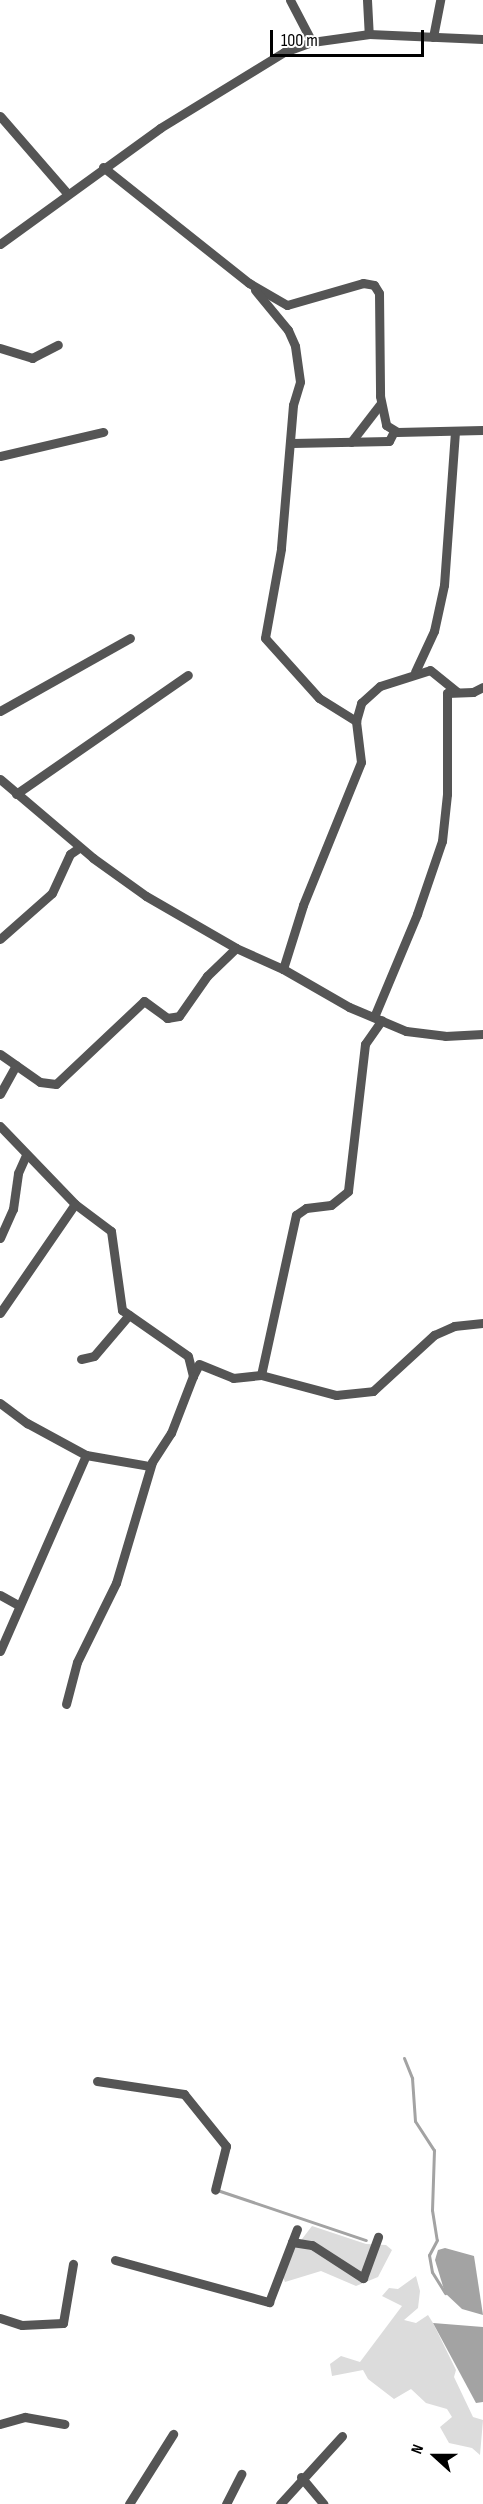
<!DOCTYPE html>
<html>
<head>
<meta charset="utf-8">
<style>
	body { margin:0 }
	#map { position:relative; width:483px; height:2504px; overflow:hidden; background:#fff; font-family:"Sofia Sans Condensed",sans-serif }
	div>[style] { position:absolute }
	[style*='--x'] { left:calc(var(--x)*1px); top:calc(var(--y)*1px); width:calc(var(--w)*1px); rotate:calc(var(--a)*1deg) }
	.green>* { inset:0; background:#dcdcdc }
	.water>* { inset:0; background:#a3a3a3 }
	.stream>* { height:3px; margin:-1.5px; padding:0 1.5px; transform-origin:1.5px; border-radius:1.5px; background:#a3a3a3 }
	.minor>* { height:9px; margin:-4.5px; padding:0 4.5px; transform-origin:4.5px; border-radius:4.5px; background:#555 }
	span { translate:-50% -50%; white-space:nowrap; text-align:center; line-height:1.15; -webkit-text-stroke:5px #fff; paint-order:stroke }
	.north { position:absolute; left:405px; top:2426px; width:60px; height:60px; -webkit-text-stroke:4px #fff; paint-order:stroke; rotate:291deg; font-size:16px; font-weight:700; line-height:24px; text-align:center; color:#000 }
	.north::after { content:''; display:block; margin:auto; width:21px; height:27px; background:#000; clip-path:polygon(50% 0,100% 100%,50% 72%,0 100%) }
	.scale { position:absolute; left:270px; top:30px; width:154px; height:27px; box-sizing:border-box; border:3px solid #000; border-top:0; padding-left:8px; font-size:18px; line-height:21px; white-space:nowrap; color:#000; -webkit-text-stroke:4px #fff; paint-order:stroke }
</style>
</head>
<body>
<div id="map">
	<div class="green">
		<i style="clip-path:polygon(312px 2226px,366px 2244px,386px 2245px,392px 2250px,378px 2277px,356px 2286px,321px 2271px,285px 2282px,279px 2269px)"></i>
		<i style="clip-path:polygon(416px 2276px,420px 2291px,418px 2308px,404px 2320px,416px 2323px,428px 2315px,433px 2323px,456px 2370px,454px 2377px,473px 2417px,483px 2420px,480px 2455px,472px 2448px,449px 2443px,440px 2427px,452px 2417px,447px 2409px,426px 2403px,411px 2389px,394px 2399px,368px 2379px,363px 2370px,332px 2376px,330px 2364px,341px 2356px,360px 2362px,402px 2306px,382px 2296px,389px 2288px,398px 2289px)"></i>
	</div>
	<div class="water">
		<i style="clip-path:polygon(445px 2248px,474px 2256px,483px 2315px,462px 2309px,445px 2293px,435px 2260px,438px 2250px)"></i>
		<i style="clip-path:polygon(433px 2323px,483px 2327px,483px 2402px,476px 2403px)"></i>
	</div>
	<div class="stream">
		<i style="--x:404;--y:2058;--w:22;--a:68"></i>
		<i style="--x:412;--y:2078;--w:43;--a:86"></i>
		<i style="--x:415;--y:2121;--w:35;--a:57"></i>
		<i style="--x:434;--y:2150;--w:60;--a:91.9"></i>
		<i style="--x:432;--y:2210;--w:30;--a:81"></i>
		<i style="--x:437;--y:2240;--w:17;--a:118"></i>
		<i style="--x:429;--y:2255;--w:17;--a:80"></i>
		<i style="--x:432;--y:2272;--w:25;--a:58"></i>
		<i style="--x:217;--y:2190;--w:157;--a:18.6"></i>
	</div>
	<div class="minor">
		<i style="--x:290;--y:0;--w:47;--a:62.4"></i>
		<i style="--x:367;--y:0;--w:34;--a:87"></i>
		<i style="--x:433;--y:37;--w:38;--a:-79"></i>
		<i style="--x:0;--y:116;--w:102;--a:49"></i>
		<i style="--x:103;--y:167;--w:186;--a:38.5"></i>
		<i style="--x:249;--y:283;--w:44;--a:30.1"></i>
		<i style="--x:287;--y:305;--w:79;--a:-16.1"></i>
		<i style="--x:363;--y:283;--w:11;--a:10"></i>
		<i style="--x:374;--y:285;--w:9;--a:58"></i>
		<i style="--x:379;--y:293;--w:103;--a:89.4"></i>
		<i style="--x:380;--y:396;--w:30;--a:78"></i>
		<i style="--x:386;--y:425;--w:13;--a:32"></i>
		<i style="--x:397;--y:432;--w:86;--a:-1.3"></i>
		<i style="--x:0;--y:244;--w:198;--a:-35.9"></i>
		<i style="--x:160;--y:128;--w:145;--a:-31.5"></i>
		<i style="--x:284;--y:52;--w:30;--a:-20"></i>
		<i style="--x:312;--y:42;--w:58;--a:-8"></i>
		<i style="--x:369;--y:34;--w:114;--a:2.5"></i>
		<i style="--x:255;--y:290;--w:52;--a:50.5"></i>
		<i style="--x:288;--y:330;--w:17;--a:66"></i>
		<i style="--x:295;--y:346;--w:36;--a:82"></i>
		<i style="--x:300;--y:382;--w:24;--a:107"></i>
		<i style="--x:293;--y:405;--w:144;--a:94.8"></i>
		<i style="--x:281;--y:549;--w:90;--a:100.2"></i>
		<i style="--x:265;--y:638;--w:81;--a:48"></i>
		<i style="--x:319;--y:698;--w:44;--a:31.9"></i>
		<i style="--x:0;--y:348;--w:34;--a:17"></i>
		<i style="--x:32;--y:358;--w:29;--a:-27"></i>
		<i style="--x:351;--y:442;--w:49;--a:-52.4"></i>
		<i style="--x:292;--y:443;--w:97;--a:-1.2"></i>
		<i style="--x:389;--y:441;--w:11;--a:-63"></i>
		<i style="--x:0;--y:456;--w:106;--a:-13.1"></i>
		<i style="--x:415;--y:672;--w:45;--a:-65.1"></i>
		<i style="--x:434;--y:631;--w:47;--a:-77.7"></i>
		<i style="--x:444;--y:585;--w:154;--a:-85.9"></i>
		<i style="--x:0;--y:711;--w:149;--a:-29.3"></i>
		<i style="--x:0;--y:779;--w:122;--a:40.3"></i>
		<i style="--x:93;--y:858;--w:65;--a:35.6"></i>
		<i style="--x:146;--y:896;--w:104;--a:30"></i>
		<i style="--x:236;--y:948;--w:51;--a:24.1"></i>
		<i style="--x:283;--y:969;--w:76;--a:29.9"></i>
		<i style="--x:349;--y:1007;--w:62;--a:22.8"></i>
		<i style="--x:406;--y:1031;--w:39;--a:7"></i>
		<i style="--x:445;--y:1036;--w:38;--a:-3"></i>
		<i style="--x:16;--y:794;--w:209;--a:-34.7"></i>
		<i style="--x:0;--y:939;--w:69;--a:-41.5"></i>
		<i style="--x:52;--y:893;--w:43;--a:-65.2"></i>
		<i style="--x:70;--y:854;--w:11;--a:-34"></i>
		<i style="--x:283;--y:969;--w:67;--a:-72.6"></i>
		<i style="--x:303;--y:905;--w:154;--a:-67.9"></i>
		<i style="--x:361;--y:762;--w:41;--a:-97"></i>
		<i style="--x:356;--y:721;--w:19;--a:-74"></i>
		<i style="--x:361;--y:703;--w:25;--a:-42"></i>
		<i style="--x:380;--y:686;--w:52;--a:-17.7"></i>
		<i style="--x:430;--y:670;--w:35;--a:39"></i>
		<i style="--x:374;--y:1017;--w:112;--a:-67.3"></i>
		<i style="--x:417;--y:914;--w:77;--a:-71.1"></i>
		<i style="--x:442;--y:841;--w:47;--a:-83.9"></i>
		<i style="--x:447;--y:794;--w:101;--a:-90"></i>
		<i style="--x:447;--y:693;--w:26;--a:-2"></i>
		<i style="--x:473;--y:692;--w:11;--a:-27"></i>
		<i style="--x:0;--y:1054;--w:49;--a:35"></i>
		<i style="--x:40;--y:1082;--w:16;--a:7"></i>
		<i style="--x:56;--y:1084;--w:121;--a:-43.3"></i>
		<i style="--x:144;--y:1001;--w:29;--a:36"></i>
		<i style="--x:167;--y:1018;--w:12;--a:-9"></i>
		<i style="--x:179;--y:1016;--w:49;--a:-55"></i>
		<i style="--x:207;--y:976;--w:40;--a:-44"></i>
		<i style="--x:0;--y:1094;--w:33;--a:-61"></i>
		<i style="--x:0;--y:1126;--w:108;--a:46.1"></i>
		<i style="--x:75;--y:1204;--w:45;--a:36.9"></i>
		<i style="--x:111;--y:1231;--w:80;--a:82.1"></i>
		<i style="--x:122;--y:1310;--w:80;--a:34.9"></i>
		<i style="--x:188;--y:1356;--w:21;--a:76"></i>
		<i style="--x:193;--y:1376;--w:13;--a:-63"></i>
		<i style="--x:199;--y:1364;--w:37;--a:22"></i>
		<i style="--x:233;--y:1378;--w:28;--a:-6"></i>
		<i style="--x:261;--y:1375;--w:78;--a:14.9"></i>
		<i style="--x:336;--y:1395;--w:37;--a:-6"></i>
		<i style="--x:373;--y:1391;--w:83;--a:-42.6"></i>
		<i style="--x:434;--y:1335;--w:22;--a:-24"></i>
		<i style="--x:454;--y:1326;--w:29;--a:-6"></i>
		<i style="--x:0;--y:1238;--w:32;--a:-66"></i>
		<i style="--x:13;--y:1209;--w:36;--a:-82"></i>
		<i style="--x:18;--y:1173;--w:20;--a:-66"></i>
		<i style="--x:0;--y:1313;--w:132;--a:-55.5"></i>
		<i style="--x:81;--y:1359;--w:13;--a:-13"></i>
		<i style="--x:94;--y:1356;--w:54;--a:-49.5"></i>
		<i style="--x:261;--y:1375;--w:164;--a:-77.7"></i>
		<i style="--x:296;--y:1215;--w:12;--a:-35"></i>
		<i style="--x:306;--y:1208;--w:25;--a:-7"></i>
		<i style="--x:331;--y:1205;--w:22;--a:-39"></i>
		<i style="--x:348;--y:1191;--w:148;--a:-83.4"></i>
		<i style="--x:365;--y:1044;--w:29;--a:-55"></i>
		<i style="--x:0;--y:1403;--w:34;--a:37"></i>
		<i style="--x:27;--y:1423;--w:67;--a:28.5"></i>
		<i style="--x:86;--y:1455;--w:65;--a:9.8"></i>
		<i style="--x:0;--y:1595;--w:21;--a:29"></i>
		<i style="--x:0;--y:1651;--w:214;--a:-66.3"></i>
		<i style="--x:66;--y:1704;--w:43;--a:-75.3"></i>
		<i style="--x:77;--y:1662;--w:88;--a:-63.7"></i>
		<i style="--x:116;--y:1583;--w:126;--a:-73.4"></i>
		<i style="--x:152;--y:1462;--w:35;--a:-57"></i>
		<i style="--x:171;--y:1433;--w:61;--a:-68.9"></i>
		<i style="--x:97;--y:2081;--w:88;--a:8.5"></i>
		<i style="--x:184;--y:2094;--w:67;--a:51.1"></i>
		<i style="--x:226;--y:2146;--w:45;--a:104"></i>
		<i style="--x:292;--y:2242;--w:20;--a:9"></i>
		<i style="--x:312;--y:2245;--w:61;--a:32.9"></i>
		<i style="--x:363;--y:2278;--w:44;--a:-69.9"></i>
		<i style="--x:115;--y:2260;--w:160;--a:15.3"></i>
		<i style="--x:269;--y:2302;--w:78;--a:-69"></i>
		<i style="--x:0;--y:2318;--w:23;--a:18"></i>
		<i style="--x:22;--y:2325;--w:41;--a:-2.8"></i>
		<i style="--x:63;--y:2323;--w:60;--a:-80.4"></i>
		<i style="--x:0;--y:2424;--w:26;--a:-16"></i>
		<i style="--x:25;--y:2417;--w:40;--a:10"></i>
		<i style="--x:301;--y:2477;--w:35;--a:50"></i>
		<i style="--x:129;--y:2504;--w:83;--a:-57.8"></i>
		<i style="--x:226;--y:2504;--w:34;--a:-63"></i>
		<i style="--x:280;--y:2504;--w:92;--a:-47.6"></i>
	</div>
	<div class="north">N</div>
	<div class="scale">100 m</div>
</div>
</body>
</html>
